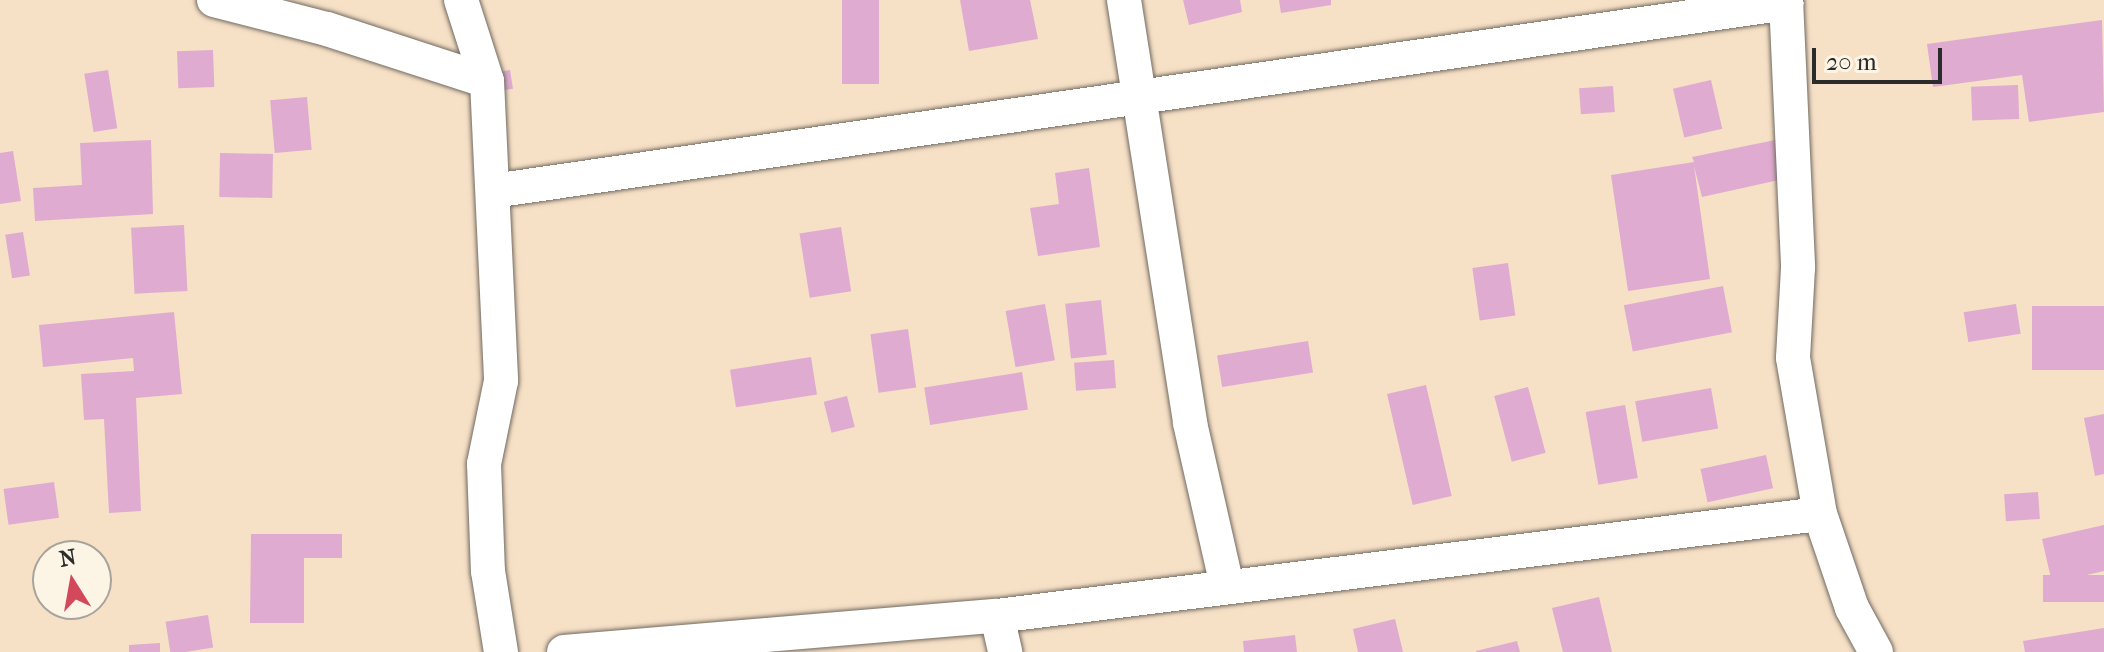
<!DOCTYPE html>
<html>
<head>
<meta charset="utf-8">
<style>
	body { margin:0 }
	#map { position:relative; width:2104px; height:652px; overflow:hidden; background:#f6e0c6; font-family:"IM FELL French Canon",serif }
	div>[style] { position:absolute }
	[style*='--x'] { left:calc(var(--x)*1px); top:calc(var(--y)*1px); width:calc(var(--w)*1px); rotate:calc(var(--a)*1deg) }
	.building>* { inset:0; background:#dfabd0; transform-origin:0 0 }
	.roads { filter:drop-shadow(0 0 2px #726a61) drop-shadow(0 0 2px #726a61) }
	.minor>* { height:34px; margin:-17px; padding:0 17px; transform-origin:17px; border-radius:17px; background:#fff }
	span { translate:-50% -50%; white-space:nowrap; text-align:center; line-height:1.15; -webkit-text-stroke:8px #fcf5e5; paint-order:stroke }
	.north { position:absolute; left:32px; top:540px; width:80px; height:80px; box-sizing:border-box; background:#fcf5e5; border:2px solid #a8a49b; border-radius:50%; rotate:349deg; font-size:22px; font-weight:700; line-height:32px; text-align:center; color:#2b2b2b }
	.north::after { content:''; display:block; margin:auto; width:28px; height:36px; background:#d1495b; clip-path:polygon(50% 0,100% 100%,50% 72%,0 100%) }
	.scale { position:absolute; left:1812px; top:48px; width:130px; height:36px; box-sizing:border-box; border:4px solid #2b2b2b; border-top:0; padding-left:10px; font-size:24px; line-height:28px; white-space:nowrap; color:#2b2b2b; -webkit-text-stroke:6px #fcf5e5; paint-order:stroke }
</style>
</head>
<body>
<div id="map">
	<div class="building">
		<i style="left:842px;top:0;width:37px;height:84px"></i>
		<i style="clip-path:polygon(960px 0,1030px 0,1038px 39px,969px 51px)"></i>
		<i style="clip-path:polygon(1183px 0,1240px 0,1242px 12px,1189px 25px)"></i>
		<i style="clip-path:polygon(1279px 0,1331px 0,1331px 5px,1281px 13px)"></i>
		<i style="clip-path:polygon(2102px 20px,2104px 112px,2029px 122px,2022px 75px,1933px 87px,1927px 44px)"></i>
		<i style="left:213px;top:50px;width:37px;height:36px;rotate:88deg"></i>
		<i style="left:108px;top:70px;width:59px;height:24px;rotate:81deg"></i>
		<i style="left:510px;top:70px;width:19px;height:37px;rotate:81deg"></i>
		<i style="left:1711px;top:80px;width:50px;height:39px;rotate:77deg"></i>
		<i style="left:2018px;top:85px;width:34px;height:47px;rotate:88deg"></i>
		<i style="left:1613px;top:86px;width:26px;height:34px;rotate:86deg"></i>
		<i style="left:307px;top:97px;width:53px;height:37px;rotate:85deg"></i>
		<i style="clip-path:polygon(1785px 138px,1793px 177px,1702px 197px,1694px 166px,1710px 279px,1628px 291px,1611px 175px,1694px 162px,1692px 157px)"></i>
		<i style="clip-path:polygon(151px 140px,153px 214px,35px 221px,33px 188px,82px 185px,80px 143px)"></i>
		<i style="clip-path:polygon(13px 151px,21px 201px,0 204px,0 153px)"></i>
		<i style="left:220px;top:153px;width:53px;height:44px;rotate:1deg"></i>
		<i style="clip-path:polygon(1089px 168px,1100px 247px,1038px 256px,1030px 208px,1059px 204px,1055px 173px)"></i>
		<i style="left:184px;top:225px;width:66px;height:53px;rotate:87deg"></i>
		<i style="left:841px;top:227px;width:65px;height:42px;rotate:81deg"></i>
		<i style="left:23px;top:232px;width:44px;height:18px;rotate:81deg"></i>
		<i style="left:1508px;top:263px;width:53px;height:36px;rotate:82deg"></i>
		<i style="left:1723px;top:286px;width:47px;height:101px;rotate:79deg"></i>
		<i style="left:1101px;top:300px;width:55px;height:36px;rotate:84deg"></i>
		<i style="left:1045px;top:304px;width:57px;height:40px;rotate:80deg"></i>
		<i style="left:2016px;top:304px;width:30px;height:53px;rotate:81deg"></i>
		<i style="left:2104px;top:306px;width:64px;height:72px;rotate:90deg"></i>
		<i style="clip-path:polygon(174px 312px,182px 394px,136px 398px,141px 511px,109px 513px,104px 419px,84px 420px,81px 374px,134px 371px,133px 358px,43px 367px,39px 325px)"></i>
		<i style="left:908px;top:329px;width:59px;height:38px;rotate:82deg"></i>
		<i style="left:1308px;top:341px;width:32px;height:92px;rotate:81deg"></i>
		<i style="left:811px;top:357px;width:38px;height:82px;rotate:81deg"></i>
		<i style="left:1114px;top:360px;width:28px;height:40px;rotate:86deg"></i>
		<i style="left:1022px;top:372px;width:38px;height:99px;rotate:81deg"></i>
		<i style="left:1426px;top:385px;width:114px;height:40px;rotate:77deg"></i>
		<i style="left:1528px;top:387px;width:68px;height:35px;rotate:75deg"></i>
		<i style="left:1711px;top:388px;width:41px;height:77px;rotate:80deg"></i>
		<i style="left:847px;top:396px;width:32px;height:24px;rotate:76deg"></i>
		<i style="left:1625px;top:405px;width:74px;height:40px;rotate:80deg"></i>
		<i style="clip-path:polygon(2104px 414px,2104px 474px,2095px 476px,2084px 418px)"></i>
		<i style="left:1766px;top:455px;width:34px;height:67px;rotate:78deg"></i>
		<i style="left:54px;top:482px;width:36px;height:51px;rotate:82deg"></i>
		<i style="left:2038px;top:492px;width:27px;height:34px;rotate:86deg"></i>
		<i style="clip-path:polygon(2104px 525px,2104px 571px,2052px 583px,2042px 539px)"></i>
		<i style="clip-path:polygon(251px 534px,342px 534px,342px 558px,304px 558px,304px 623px,250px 623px)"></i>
		<i style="left:2104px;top:575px;width:27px;height:61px;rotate:90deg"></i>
		<i style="clip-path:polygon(1599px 597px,1612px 652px,1563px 652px,1552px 608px)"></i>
		<i style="left:208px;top:615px;width:33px;height:43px;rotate:81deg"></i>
		<i style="clip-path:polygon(1395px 619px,1403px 652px,1358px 652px,1353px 629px)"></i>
		<i style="clip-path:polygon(2104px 628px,2104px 652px,2025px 652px,2023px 641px)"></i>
		<i style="clip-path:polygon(1295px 635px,1297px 652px,1244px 652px,1243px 641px)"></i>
		<i style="clip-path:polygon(1517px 641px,1520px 652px,1476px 652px,1476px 651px)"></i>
		<i style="clip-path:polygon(160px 643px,160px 652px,129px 652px,129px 645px)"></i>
	</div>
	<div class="roads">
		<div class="minor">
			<i style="--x:214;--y:0;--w:117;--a:14.4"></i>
			<i style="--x:327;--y:29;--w:168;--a:18"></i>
			<i style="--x:461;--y:0;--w:85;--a:72.2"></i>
			<i style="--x:487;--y:81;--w:300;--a:87.3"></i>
			<i style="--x:501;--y:381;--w:85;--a:101.6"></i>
			<i style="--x:484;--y:464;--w:107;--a:87.9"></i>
			<i style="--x:488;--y:571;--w:82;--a:80.9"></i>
			<i style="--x:1124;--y:0;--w:428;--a:81.1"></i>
			<i style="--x:1190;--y:423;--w:167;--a:77.2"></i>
			<i style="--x:1786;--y:0;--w:268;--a:87.4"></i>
			<i style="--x:1798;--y:268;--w:90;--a:93.2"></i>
			<i style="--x:1793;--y:358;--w:158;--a:80.2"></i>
			<i style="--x:1820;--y:514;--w:99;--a:71.2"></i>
			<i style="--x:1852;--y:608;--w:50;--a:61.4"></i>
			<i style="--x:493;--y:191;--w:1307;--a:-8.27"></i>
			<i style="--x:997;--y:616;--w:37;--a:77"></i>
			<i style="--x:564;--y:652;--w:434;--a:-4.8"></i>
			<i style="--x:997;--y:616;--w:829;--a:-7.07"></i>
		</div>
	</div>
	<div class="north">N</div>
	<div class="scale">20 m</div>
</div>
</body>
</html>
